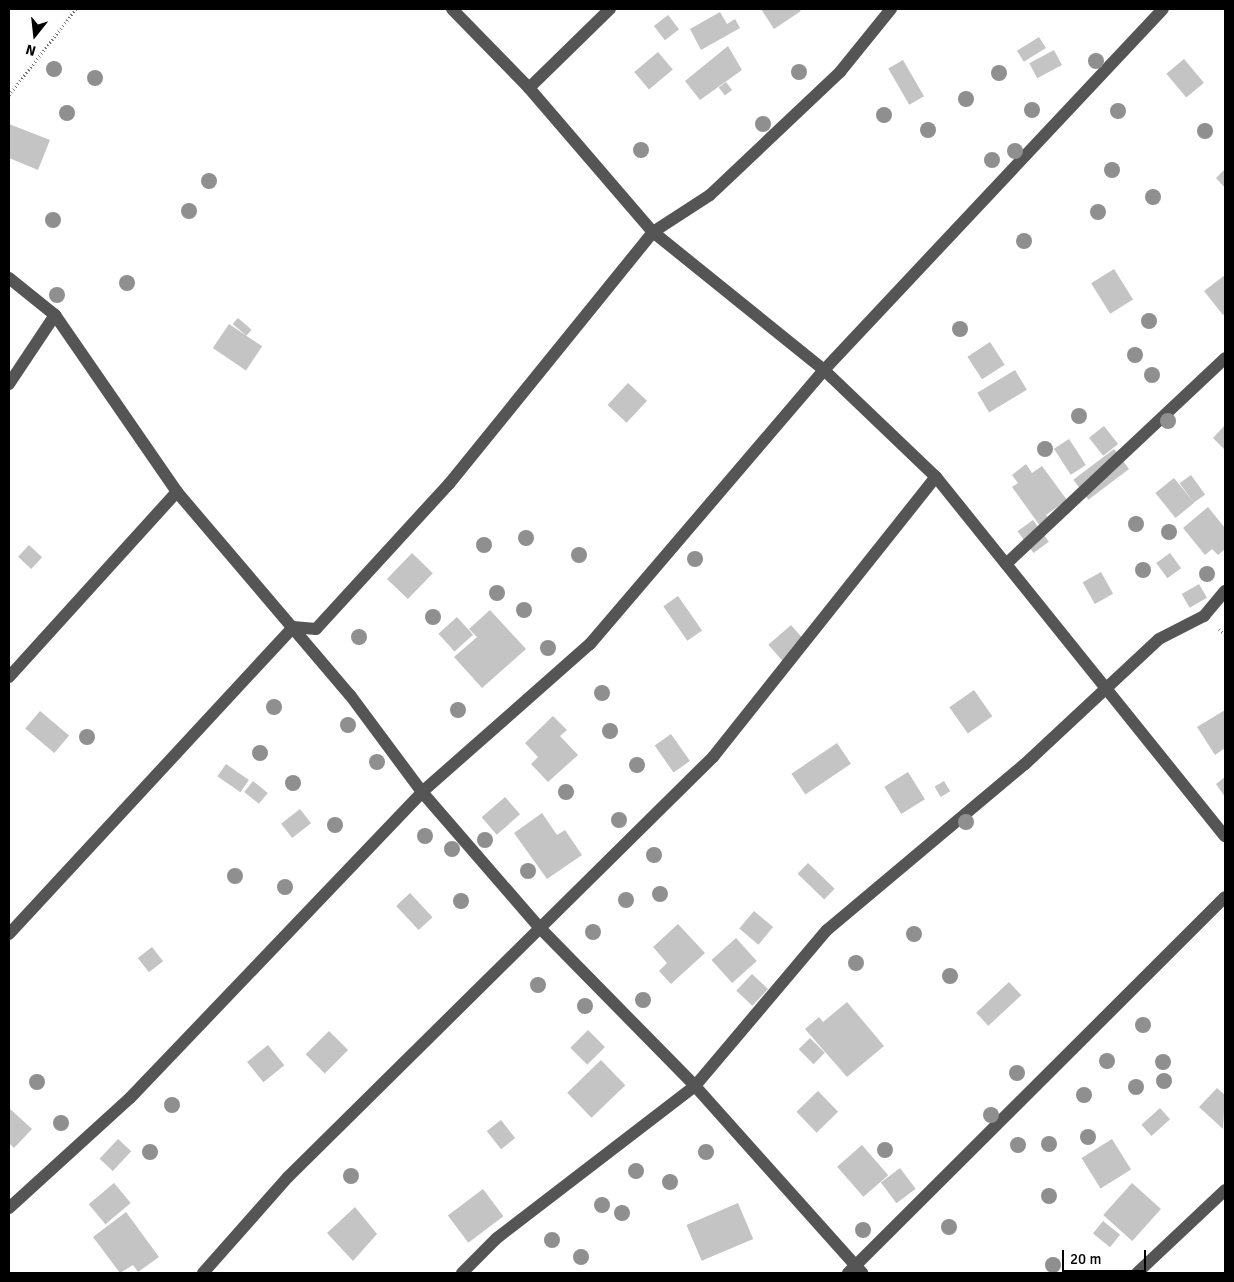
<!DOCTYPE html>
<html>
<head>
<meta charset="utf-8">
<style>
	body { margin:0 }
	#map { position:relative; width:1234px; height:1282px; overflow:hidden; background:#fff; font-family:Signika,sans-serif }
	div>[style] { position:absolute }
	[style*='--x'] { left:calc(var(--x)*1px); top:calc(var(--y)*1px); width:calc(var(--w)*1px); rotate:calc(var(--a)*1deg) }
	.building>* { inset:0; background:#c4c4c4; transform-origin:0 0 }
	.path>* { height:3px; margin-top:-1.5px; transform-origin:0; background:repeating-linear-gradient(90deg,#777 0 1px,transparent 0 3.5px) }
	.minor>* { height:12px; margin:-6px; padding:0 6px; transform-origin:6px; border-radius:6px; background:#555 }
	.trees>* { width:16px; height:16px; margin:-8px; border-radius:50%; background:#8f8f8f }
	span { translate:-50% -50%; white-space:nowrap; text-align:center; line-height:1.15; -webkit-text-stroke:4.5px #fff; paint-order:stroke }
	.frame { position:absolute; inset:0; border:10px solid #000; pointer-events:none }
	.north { position:absolute; left:10px; top:10px; width:50px; height:50px; -webkit-text-stroke:4px #fff; paint-order:stroke; rotate:196deg; font-size:14px; font-weight:700; line-height:20px; text-align:center; color:#000 }
	.north::after { content:''; display:block; margin:auto; width:18px; height:22px; background:#000; clip-path:polygon(50% 0,100% 100%,50% 72%,0 100%) }
	.scale { position:absolute; left:1062px; top:1250px; width:84px; height:22px; box-sizing:border-box; border:2px solid #000; border-top:0; padding-left:6px; font-size:15px; line-height:18px; white-space:nowrap; color:#000; -webkit-text-stroke:4px #fff; paint-order:stroke }
</style>
</head>
<body>
<div id="map">
	<div class="building">
		<i style="clip-path:polygon(761px 9px,799px 9px,801px 11px,774px 29px)"></i>
		<i style="clip-path:polygon(720px 12px,727px 24px,735px 19px,740px 28px,701px 50px,690px 29px)"></i>
		<i style="left:668px;top:15px;width:18px;height:18px;rotate:52deg"></i>
		<i style="left:1039px;top:37px;width:13px;height:26px;rotate:58deg"></i>
		<i style="clip-path:polygon(728px 46px,742px 70px,700px 100px,685px 81px)"></i>
		<i style="left:1054px;top:50px;width:17px;height:28px;rotate:62deg"></i>
		<i style="left:658px;top:52px;width:23px;height:31px;rotate:50deg"></i>
		<i style="left:1184px;top:59px;width:31px;height:23px;rotate:50deg"></i>
		<i style="left:903px;top:60px;width:42px;height:17px;rotate:60deg"></i>
		<i style="left:726px;top:82px;width:10px;height:9px;rotate:53deg"></i>
		<i style="clip-path:polygon(9px 124px,50px 140px,38px 170px,9px 158px)"></i>
		<i style="clip-path:polygon(1225px 169px,1225px 188px,1216px 178px)"></i>
		<i style="left:1114px;top:269px;width:36px;height:27px;rotate:58deg"></i>
		<i style="clip-path:polygon(1225px 275px,1225px 313px,1223px 315px,1204px 291px)"></i>
		<i style="left:238px;top:318px;width:18px;height:8px;rotate:41deg"></i>
		<i style="left:229px;top:324px;width:40px;height:29px;rotate:34deg"></i>
		<i style="left:990px;top:342px;width:27px;height:27px;rotate:57deg"></i>
		<i style="left:1015px;top:370px;width:23px;height:44px;rotate:59deg"></i>
		<i style="left:628px;top:383px;width:26px;height:30px;rotate:43deg"></i>
		<i style="clip-path:polygon(1225px 425px,1225px 450px,1213px 438px)"></i>
		<i style="left:1104px;top:426px;width:23px;height:19px;rotate:52deg"></i>
		<i style="left:1069px;top:439px;width:31px;height:18px;rotate:57deg"></i>
		<i style="left:1114px;top:449px;width:25px;height:51px;rotate:53deg"></i>
		<i style="clip-path:polygon(1026px 464px,1032px 473px,1042px 466px,1067px 500px,1046px 515px,1052px 523px,1043px 530px,1012px 487px,1018px 483px,1012px 475px)"></i>
		<i style="left:1191px;top:475px;width:24px;height:14px;rotate:54deg"></i>
		<i style="left:1174px;top:478px;width:32px;height:24px;rotate:51deg"></i>
		<i style="clip-path:polygon(1208px 507px,1225px 528px,1225px 549px,1218px 555px,1212px 549px,1205px 555px,1183px 528px)"></i>
		<i style="left:1033px;top:520px;width:27px;height:19px;rotate:54deg"></i>
		<i style="left:29px;top:545px;width:18px;height:16px;rotate:43deg"></i>
		<i style="left:412px;top:553px;width:29px;height:36px;rotate:44deg"></i>
		<i style="left:1170px;top:553px;width:19px;height:17px;rotate:54deg"></i>
		<i style="left:1101px;top:572px;width:25px;height:21px;rotate:61deg"></i>
		<i style="left:1199px;top:584px;width:16px;height:20px;rotate:60deg"></i>
		<i style="left:678px;top:596px;width:42px;height:18px;rotate:55deg"></i>
		<i style="clip-path:polygon(490px 610px,526px 649px,482px 688px,454px 657px,477px 637px,469px 629px)"></i>
		<i style="left:457px;top:617px;width:24px;height:25px;rotate:48deg"></i>
		<i style="left:791px;top:625px;width:23px;height:30px;rotate:49deg"></i>
		<i style="left:974px;top:690px;width:32px;height:30px;rotate:55deg"></i>
		<i style="clip-path:polygon(1225px 710px,1225px 748px,1215px 755px,1197px 727px)"></i>
		<i style="left:40px;top:711px;width:38px;height:23px;rotate:40deg"></i>
		<i style="clip-path:polygon(553px 716px,567px 730px,560px 736px,578px 755px,548px 782px,531px 764px,538px 757px,525px 743px)"></i>
		<i style="left:671px;top:734px;width:33px;height:20px;rotate:55deg"></i>
		<i style="left:837px;top:743px;width:25px;height:55px;rotate:56deg"></i>
		<i style="left:226px;top:764px;width:28px;height:15px;rotate:35deg"></i>
		<i style="left:908px;top:772px;width:32px;height:28px;rotate:58deg"></i>
		<i style="clip-path:polygon(1225px 777px,1225px 797px,1216px 784px)"></i>
		<i style="left:253px;top:781px;width:19px;height:14px;rotate:39deg"></i>
		<i style="left:944px;top:781px;width:12px;height:11px;rotate:59deg"></i>
		<i style="left:505px;top:797px;width:23px;height:31px;rotate:49deg"></i>
		<i style="left:300px;top:809px;width:18px;height:24px;rotate:52deg"></i>
		<i style="clip-path:polygon(542px 813px,557px 835px,565px 830px,582px 855px,547px 879px,514px 833px)"></i>
		<i style="left:808px;top:863px;width:37px;height:15px;rotate:44deg"></i>
		<i style="left:410px;top:893px;width:33px;height:19px;rotate:47deg"></i>
		<i style="left:754px;top:911px;width:25px;height:23px;rotate:40deg"></i>
		<i style="clip-path:polygon(678px 924px,705px 953px,671px 984px,659px 971px,667px 963px,653px 947px)"></i>
		<i style="left:736px;top:938px;width:31px;height:33px;rotate:48deg"></i>
		<i style="left:152px;top:947px;width:18px;height:18px;rotate:52deg"></i>
		<i style="left:752px;top:974px;width:22px;height:23px;rotate:43deg"></i>
		<i style="left:1009px;top:982px;width:18px;height:45px;rotate:47deg"></i>
		<i style="clip-path:polygon(847px 1002px,884px 1046px,847px 1077px,805px 1029px,819px 1017px,823px 1022px)"></i>
		<i style="left:588px;top:1030px;width:24px;height:25px;rotate:45deg"></i>
		<i style="left:329px;top:1031px;width:27px;height:33px;rotate:45deg"></i>
		<i style="left:810px;top:1038px;width:21px;height:16px;rotate:45deg"></i>
		<i style="left:268px;top:1045px;width:26px;height:27px;rotate:51deg"></i>
		<i style="left:601px;top:1060px;width:35px;height:47px;rotate:46deg"></i>
		<i style="clip-path:polygon(1217px 1088px,1225px 1095px,1223px 1129px,1199px 1107px)"></i>
		<i style="left:818px;top:1091px;width:29px;height:30px;rotate:46deg"></i>
		<i style="clip-path:polygon(9px 1108px,32px 1129px,14px 1148px,9px 1143px)"></i>
		<i style="left:1160px;top:1108px;width:15px;height:25px;rotate:48deg"></i>
		<i style="left:501px;top:1120px;width:23px;height:18px;rotate:52deg"></i>
		<i style="left:118px;top:1139px;width:18px;height:27px;rotate:43deg"></i>
		<i style="left:1112px;top:1139px;width:36px;height:36px;rotate:58deg"></i>
		<i style="left:862px;top:1145px;width:40px;height:33px;rotate:49deg"></i>
		<i style="left:900px;top:1168px;width:26px;height:24px;rotate:53deg"></i>
		<i style="left:114px;top:1183px;width:26px;height:33px;rotate:50deg"></i>
		<i style="left:1132px;top:1183px;width:39px;height:43px;rotate:42deg"></i>
		<i style="left:483px;top:1189px;width:34px;height:44px;rotate:53deg"></i>
		<i style="left:738px;top:1203px;width:39px;height:56px;rotate:67deg"></i>
		<i style="clip-path:polygon(355px 1207px,377px 1234px,353px 1261px,327px 1233px)"></i>
		<i style="clip-path:polygon(126px 1212px,159px 1257px,138px 1272px,133px 1265px,120px 1273px,93px 1237px)"></i>
		<i style="left:1103px;top:1221px;width:22px;height:16px;rotate:39deg"></i>
	</div>
	<div class="path">
		<i style="--x:9;--y:95;--w:109;--a:-52.1"></i>
		<i style="--x:1219;--y:629;--w:8;--a:40"></i>
	</div>
	<div class="minor">
		<i style="--x:452;--y:9;--w:110;--a:45.7"></i>
		<i style="--x:529;--y:88;--w:190;--a:49.3"></i>
		<i style="--x:653;--y:232;--w:220;--a:38.9"></i>
		<i style="--x:824;--y:370;--w:155;--a:43.7"></i>
		<i style="--x:936;--y:477;--w:461;--a:51.2"></i>
		<i style="--x:529;--y:88;--w:113;--a:-44.3"></i>
		<i style="--x:9;--y:278;--w:59;--a:38.8"></i>
		<i style="--x:55;--y:315;--w:215;--a:55.4"></i>
		<i style="--x:177;--y:492;--w:267;--a:49.6"></i>
		<i style="--x:350;--y:695;--w:121;--a:53.4"></i>
		<i style="--x:422;--y:792;--w:177;--a:49.1"></i>
		<i style="--x:538;--y:926;--w:224;--a:45.5"></i>
		<i style="--x:695;--y:1086;--w:251;--a:48.2"></i>
		<i style="--x:9;--y:384;--w:83;--a:-56.3"></i>
		<i style="--x:1006;--y:564;--w:301;--a:-43.2"></i>
		<i style="--x:9;--y:677;--w:250;--a:-47.8"></i>
		<i style="--x:9;--y:934;--w:418;--a:-47.2"></i>
		<i style="--x:293;--y:627;--w:23;--a:5"></i>
		<i style="--x:316;--y:629;--w:197;--a:-47.5"></i>
		<i style="--x:449;--y:484;--w:324;--a:-51"></i>
		<i style="--x:653;--y:232;--w:68;--a:-33"></i>
		<i style="--x:710;--y:195;--w:179;--a:-43.4"></i>
		<i style="--x:840;--y:72;--w:81;--a:-51"></i>
		<i style="--x:9;--y:1208;--w:164;--a:-42.3"></i>
		<i style="--x:130;--y:1098;--w:423;--a:-46.3"></i>
		<i style="--x:422;--y:792;--w:224;--a:-41.4"></i>
		<i style="--x:590;--y:644;--w:360;--a:-49.5"></i>
		<i style="--x:824;--y:370;--w:495;--a:-46.8"></i>
		<i style="--x:203;--y:1273;--w:128;--a:-48.5"></i>
		<i style="--x:288;--y:1177;--w:598;--a:-44.66"></i>
		<i style="--x:713;--y:757;--w:358;--a:-51.5"></i>
		<i style="--x:462;--y:1273;--w:49;--a:-45"></i>
		<i style="--x:497;--y:1238;--w:250;--a:-37.5"></i>
		<i style="--x:695;--y:1086;--w:204;--a:-49.8"></i>
		<i style="--x:827;--y:930;--w:258;--a:-40"></i>
		<i style="--x:1025;--y:764;--w:183;--a:-43"></i>
		<i style="--x:1159;--y:639;--w:51;--a:-27.1"></i>
		<i style="--x:1204;--y:616;--w:33;--a:-50"></i>
		<i style="--x:848;--y:1273;--w:532;--a:-44.92"></i>
		<i style="--x:1137;--y:1273;--w:121;--a:-43.3"></i>
	</div>
	<div class="trees">
		<i style="left:1096px;top:61px"></i>
		<i style="left:54px;top:69px"></i>
		<i style="left:799px;top:72px"></i>
		<i style="left:999px;top:73px"></i>
		<i style="left:95px;top:78px"></i>
		<i style="left:966px;top:99px"></i>
		<i style="left:1032px;top:110px"></i>
		<i style="left:1118px;top:111px"></i>
		<i style="left:67px;top:113px"></i>
		<i style="left:884px;top:115px"></i>
		<i style="left:763px;top:124px"></i>
		<i style="left:928px;top:130px"></i>
		<i style="left:1205px;top:131px"></i>
		<i style="left:641px;top:150px"></i>
		<i style="left:1015px;top:151px"></i>
		<i style="left:992px;top:160px"></i>
		<i style="left:1112px;top:170px"></i>
		<i style="left:209px;top:181px"></i>
		<i style="left:1153px;top:197px"></i>
		<i style="left:189px;top:211px"></i>
		<i style="left:1098px;top:212px"></i>
		<i style="left:53px;top:220px"></i>
		<i style="left:1024px;top:241px"></i>
		<i style="left:127px;top:283px"></i>
		<i style="left:57px;top:295px"></i>
		<i style="left:1149px;top:321px"></i>
		<i style="left:960px;top:329px"></i>
		<i style="left:1135px;top:355px"></i>
		<i style="left:1152px;top:375px"></i>
		<i style="left:1079px;top:416px"></i>
		<i style="left:1168px;top:421px"></i>
		<i style="left:1045px;top:449px"></i>
		<i style="left:1136px;top:524px"></i>
		<i style="left:1169px;top:532px"></i>
		<i style="left:526px;top:538px"></i>
		<i style="left:484px;top:545px"></i>
		<i style="left:579px;top:555px"></i>
		<i style="left:695px;top:559px"></i>
		<i style="left:1143px;top:570px"></i>
		<i style="left:1207px;top:574px"></i>
		<i style="left:497px;top:593px"></i>
		<i style="left:524px;top:610px"></i>
		<i style="left:433px;top:617px"></i>
		<i style="left:359px;top:637px"></i>
		<i style="left:548px;top:648px"></i>
		<i style="left:602px;top:693px"></i>
		<i style="left:274px;top:707px"></i>
		<i style="left:458px;top:710px"></i>
		<i style="left:348px;top:725px"></i>
		<i style="left:610px;top:731px"></i>
		<i style="left:87px;top:737px"></i>
		<i style="left:260px;top:753px"></i>
		<i style="left:377px;top:762px"></i>
		<i style="left:637px;top:765px"></i>
		<i style="left:293px;top:783px"></i>
		<i style="left:566px;top:792px"></i>
		<i style="left:619px;top:820px"></i>
		<i style="left:966px;top:822px"></i>
		<i style="left:335px;top:825px"></i>
		<i style="left:425px;top:836px"></i>
		<i style="left:485px;top:840px"></i>
		<i style="left:452px;top:849px"></i>
		<i style="left:654px;top:855px"></i>
		<i style="left:528px;top:871px"></i>
		<i style="left:235px;top:876px"></i>
		<i style="left:285px;top:887px"></i>
		<i style="left:660px;top:894px"></i>
		<i style="left:626px;top:900px"></i>
		<i style="left:461px;top:901px"></i>
		<i style="left:593px;top:932px"></i>
		<i style="left:914px;top:934px"></i>
		<i style="left:856px;top:963px"></i>
		<i style="left:950px;top:976px"></i>
		<i style="left:538px;top:985px"></i>
		<i style="left:643px;top:1000px"></i>
		<i style="left:585px;top:1006px"></i>
		<i style="left:1143px;top:1025px"></i>
		<i style="left:1107px;top:1061px"></i>
		<i style="left:1163px;top:1062px"></i>
		<i style="left:1017px;top:1073px"></i>
		<i style="left:1164px;top:1081px"></i>
		<i style="left:37px;top:1082px"></i>
		<i style="left:1136px;top:1087px"></i>
		<i style="left:1084px;top:1095px"></i>
		<i style="left:172px;top:1105px"></i>
		<i style="left:991px;top:1115px"></i>
		<i style="left:61px;top:1123px"></i>
		<i style="left:1088px;top:1137px"></i>
		<i style="left:1049px;top:1144px"></i>
		<i style="left:1018px;top:1145px"></i>
		<i style="left:885px;top:1150px"></i>
		<i style="left:150px;top:1152px"></i>
		<i style="left:706px;top:1152px"></i>
		<i style="left:636px;top:1171px"></i>
		<i style="left:351px;top:1176px"></i>
		<i style="left:670px;top:1182px"></i>
		<i style="left:1049px;top:1196px"></i>
		<i style="left:602px;top:1205px"></i>
		<i style="left:622px;top:1213px"></i>
		<i style="left:949px;top:1227px"></i>
		<i style="left:863px;top:1230px"></i>
		<i style="left:552px;top:1240px"></i>
		<i style="left:581px;top:1257px"></i>
		<i style="left:1053px;top:1265px"></i>
	</div>
	<div class="frame"></div>
	<div class="north">N</div>
	<div class="scale">20 m</div>
</div>
</body>
</html>
